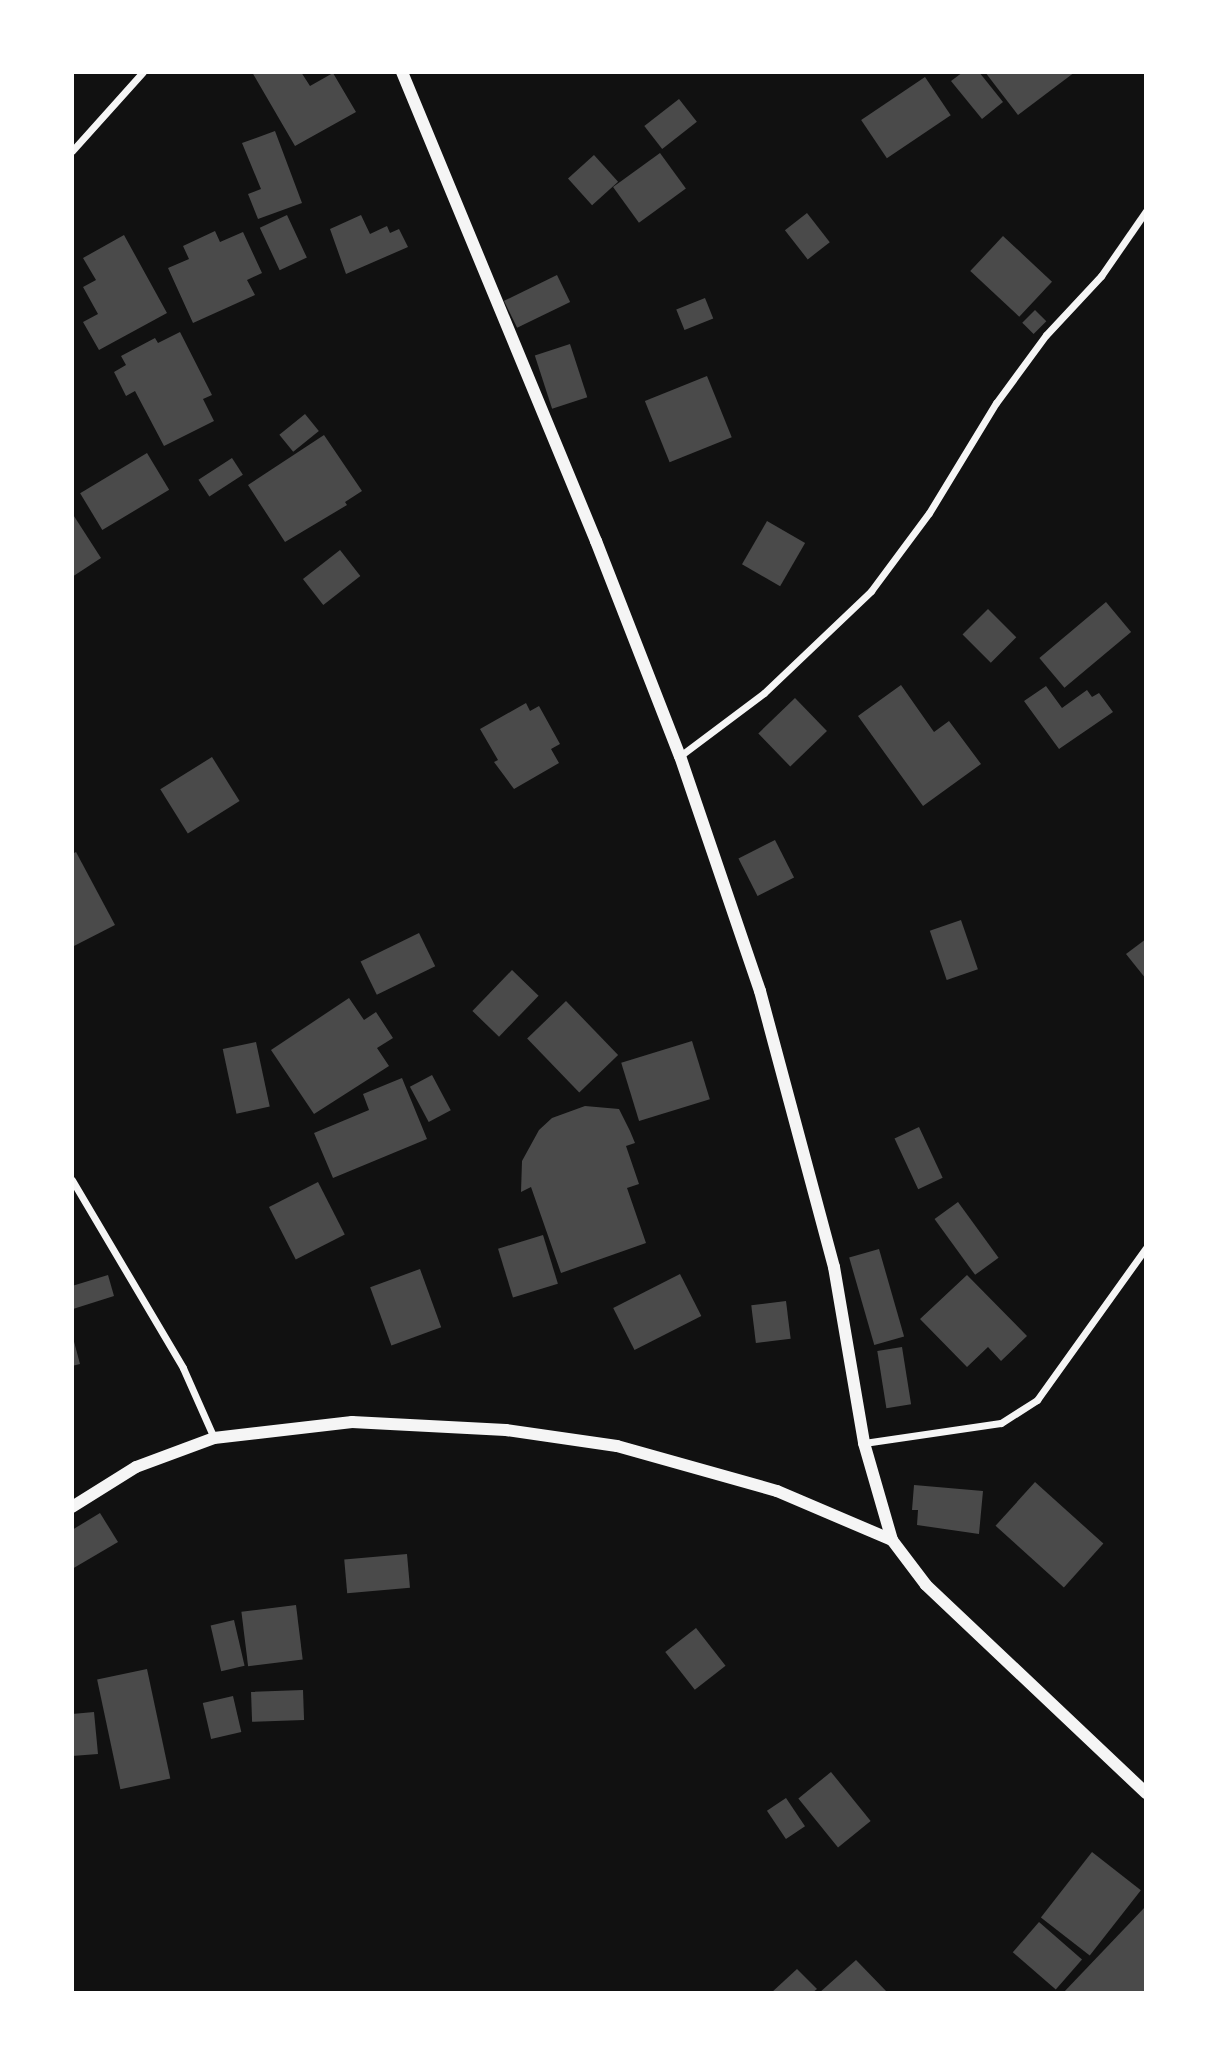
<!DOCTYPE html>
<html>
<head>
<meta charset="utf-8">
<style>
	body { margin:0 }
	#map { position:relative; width:1218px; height:2065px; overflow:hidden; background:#111; font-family:"Roboto Serif",serif }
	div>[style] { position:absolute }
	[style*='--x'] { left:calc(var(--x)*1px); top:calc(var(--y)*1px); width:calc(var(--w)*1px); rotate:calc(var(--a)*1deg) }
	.building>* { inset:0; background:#4a4a4a; transform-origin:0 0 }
	.minor>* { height:7px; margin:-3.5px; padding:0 3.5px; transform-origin:3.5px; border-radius:3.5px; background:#f5f5f5 }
	.tertiary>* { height:12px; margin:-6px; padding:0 6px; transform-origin:6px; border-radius:6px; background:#f5f5f5 }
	span { translate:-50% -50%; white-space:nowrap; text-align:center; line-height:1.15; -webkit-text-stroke:5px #fff; paint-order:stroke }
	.frame { position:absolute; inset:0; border:74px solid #fff; pointer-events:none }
</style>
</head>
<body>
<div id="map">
	<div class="building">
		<i style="clip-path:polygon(252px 72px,301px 72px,310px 86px,333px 73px,356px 112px,295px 146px)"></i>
		<i style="clip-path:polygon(963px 72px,979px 72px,1003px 102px,982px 119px,951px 81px)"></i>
		<i style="clip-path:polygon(985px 72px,1075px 72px,1018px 115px)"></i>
		<i style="left:925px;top:77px;width:46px;height:77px;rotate:56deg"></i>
		<i style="left:679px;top:99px;width:29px;height:44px;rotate:52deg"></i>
		<i style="clip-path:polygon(275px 131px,302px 203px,258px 219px,248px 194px,261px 189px,242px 143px)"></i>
		<i style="left:660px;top:153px;width:44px;height:58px;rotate:54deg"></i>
		<i style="left:594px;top:155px;width:36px;height:35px;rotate:48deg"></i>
		<i style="left:807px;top:213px;width:37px;height:28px;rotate:52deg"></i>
		<i style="left:287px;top:215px;width:47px;height:30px;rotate:65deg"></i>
		<i style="clip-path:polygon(361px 215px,370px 234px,387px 226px,390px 233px,399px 229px,408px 247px,346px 274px,330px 229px)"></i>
		<i style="clip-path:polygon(215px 231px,220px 242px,243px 232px,262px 273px,247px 280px,255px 295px,193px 323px,168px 268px,189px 259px,183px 246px)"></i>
		<i style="clip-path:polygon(124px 235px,167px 313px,99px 350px,83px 322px,98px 314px,83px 287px,96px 280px,83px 258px)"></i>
		<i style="left:1003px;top:236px;width:67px;height:48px;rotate:43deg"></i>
		<i style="left:557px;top:275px;width:30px;height:59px;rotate:64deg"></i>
		<i style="left:705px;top:298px;width:22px;height:31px;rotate:68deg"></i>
		<i style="left:1035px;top:310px;width:16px;height:18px;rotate:45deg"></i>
		<i style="clip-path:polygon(180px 332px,212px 395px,203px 399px,214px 421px,164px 446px,135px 391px,126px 396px,114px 372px,126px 365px,121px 356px,155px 338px,158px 343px)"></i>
		<i style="left:570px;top:344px;width:56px;height:37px;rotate:72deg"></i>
		<i style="left:707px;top:376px;width:66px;height:67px;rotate:68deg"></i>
		<i style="left:305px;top:414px;width:22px;height:33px;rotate:51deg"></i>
		<i style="clip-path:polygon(324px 435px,362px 491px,345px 502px,347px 505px,285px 542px,248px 485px)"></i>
		<i style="left:147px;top:453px;width:43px;height:78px;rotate:59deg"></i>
		<i style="left:232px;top:458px;width:20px;height:40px;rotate:57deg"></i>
		<i style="clip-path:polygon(72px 513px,101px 558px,72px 577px)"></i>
		<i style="left:767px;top:521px;width:44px;height:50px;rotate:30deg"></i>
		<i style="left:340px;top:550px;width:33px;height:47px;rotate:52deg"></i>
		<i style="left:1106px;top:602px;width:39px;height:87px;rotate:50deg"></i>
		<i style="left:988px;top:609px;width:40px;height:36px;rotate:45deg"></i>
		<i style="clip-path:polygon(901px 685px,934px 732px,949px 721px,981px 764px,923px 806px,858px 716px)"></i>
		<i style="clip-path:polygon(1046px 686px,1062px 708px,1087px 690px,1092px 697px,1099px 693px,1113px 712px,1059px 749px,1024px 701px)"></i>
		<i style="left:795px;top:698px;width:46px;height:51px;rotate:46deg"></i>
		<i style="clip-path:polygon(526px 703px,530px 711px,539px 706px,560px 744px,551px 749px,559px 763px,514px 789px,494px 762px,498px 760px,480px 729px)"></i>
		<i style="left:212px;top:757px;width:52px;height:61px;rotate:58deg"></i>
		<i style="left:775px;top:840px;width:42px;height:41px;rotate:63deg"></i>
		<i style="clip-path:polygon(76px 852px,115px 925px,72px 947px,72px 854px)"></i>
		<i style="left:961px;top:920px;width:52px;height:33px;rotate:71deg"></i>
		<i style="left:419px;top:933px;width:37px;height:65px;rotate:64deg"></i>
		<i style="clip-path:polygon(1146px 939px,1146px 979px,1126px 954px)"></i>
		<i style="left:512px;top:970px;width:37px;height:57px;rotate:44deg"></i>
		<i style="clip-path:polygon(349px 998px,364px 1020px,376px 1012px,393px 1038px,377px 1048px,389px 1066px,314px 1114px,271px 1050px)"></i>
		<i style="left:566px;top:1001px;width:75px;height:54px;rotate:46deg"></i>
		<i style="left:692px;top:1041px;width:61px;height:74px;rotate:73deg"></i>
		<i style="left:256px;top:1042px;width:66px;height:34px;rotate:78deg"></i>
		<i style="left:432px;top:1075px;width:40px;height:25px;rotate:62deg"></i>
		<i style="clip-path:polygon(402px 1078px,427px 1139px,333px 1178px,314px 1133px,369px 1110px,363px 1094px)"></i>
		<i style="clip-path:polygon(585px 1106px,619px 1109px,630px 1131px,635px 1143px,626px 1146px,639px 1184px,627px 1188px,646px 1243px,561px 1273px,531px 1187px,521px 1192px,522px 1161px,539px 1130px,552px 1118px)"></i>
		<i style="left:919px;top:1127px;width:56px;height:27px;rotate:65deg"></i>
		<i style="left:318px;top:1182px;width:59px;height:55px;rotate:63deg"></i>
		<i style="left:958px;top:1202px;width:69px;height:29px;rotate:54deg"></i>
		<i style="left:543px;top:1235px;width:51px;height:47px;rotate:73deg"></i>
		<i style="left:879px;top:1249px;width:91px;height:31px;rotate:74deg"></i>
		<i style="left:420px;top:1269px;width:62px;height:53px;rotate:70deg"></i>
		<i style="left:680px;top:1274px;width:47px;height:75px;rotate:63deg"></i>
		<i style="clip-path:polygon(108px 1275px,114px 1296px,73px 1309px,72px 1286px)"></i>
		<i style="clip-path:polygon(967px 1275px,1027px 1336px,1001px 1361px,988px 1347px,967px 1367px,920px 1319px)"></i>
		<i style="left:786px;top:1301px;width:38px;height:35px;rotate:83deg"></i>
		<i style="clip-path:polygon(72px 1334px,80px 1364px,72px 1366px)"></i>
		<i style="left:902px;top:1347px;width:58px;height:25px;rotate:81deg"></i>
		<i style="left:1035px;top:1482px;width:92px;height:59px;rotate:42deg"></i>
		<i style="clip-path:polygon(914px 1485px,983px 1491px,979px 1534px,917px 1525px,918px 1510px,912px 1510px)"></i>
		<i style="clip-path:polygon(100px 1513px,118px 1542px,72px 1569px,72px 1530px)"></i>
		<i style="left:407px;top:1554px;width:34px;height:63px;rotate:85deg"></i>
		<i style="left:296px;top:1605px;width:55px;height:55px;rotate:83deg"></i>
		<i style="left:234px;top:1620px;width:47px;height:24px;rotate:77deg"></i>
		<i style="left:696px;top:1628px;width:48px;height:39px;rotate:52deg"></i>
		<i style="left:147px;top:1669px;width:112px;height:51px;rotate:78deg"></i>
		<i style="left:303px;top:1690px;width:30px;height:52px;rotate:88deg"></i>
		<i style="left:233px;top:1696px;width:37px;height:31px;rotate:77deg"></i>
		<i style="clip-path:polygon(94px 1712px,98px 1754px,72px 1756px,72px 1714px)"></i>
		<i style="left:831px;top:1772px;width:63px;height:42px;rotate:51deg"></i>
		<i style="left:786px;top:1798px;width:34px;height:23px;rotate:56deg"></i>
		<i style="left:1092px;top:1852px;width:62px;height:83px;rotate:38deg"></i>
		<i style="clip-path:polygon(1146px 1906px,1146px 1993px,1063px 1993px)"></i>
		<i style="left:1039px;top:1922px;width:57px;height:40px;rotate:41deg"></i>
		<i style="clip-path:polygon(856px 1960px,888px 1993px,819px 1993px)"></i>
		<i style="clip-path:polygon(797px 1969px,817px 1989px,812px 1993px,771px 1993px)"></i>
	</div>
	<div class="minor">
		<i style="--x:72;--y:151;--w:106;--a:-48.1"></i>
		<i style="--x:680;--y:756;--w:105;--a:-36.9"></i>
		<i style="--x:764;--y:693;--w:148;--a:-43.6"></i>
		<i style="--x:871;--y:591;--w:97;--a:-53.4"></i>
		<i style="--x:929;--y:513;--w:129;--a:-58.7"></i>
		<i style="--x:996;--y:403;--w:84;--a:-53.7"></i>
		<i style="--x:1046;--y:335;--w:81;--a:-47"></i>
		<i style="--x:1101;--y:276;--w:79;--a:-55.3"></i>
		<i style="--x:72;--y:1180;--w:218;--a:59.4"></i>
		<i style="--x:183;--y:1368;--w:77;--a:66.1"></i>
		<i style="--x:864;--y:1443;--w:138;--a:-8.3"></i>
		<i style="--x:1001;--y:1423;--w:43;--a:-32.6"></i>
		<i style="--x:1037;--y:1400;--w:187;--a:-54.4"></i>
	</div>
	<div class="tertiary">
		<i style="--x:402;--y:72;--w:508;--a:67.53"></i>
		<i style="--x:596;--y:541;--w:231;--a:68.7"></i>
		<i style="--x:680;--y:756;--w:248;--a:71.2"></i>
		<i style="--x:760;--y:991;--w:286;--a:75"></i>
		<i style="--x:834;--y:1267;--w:179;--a:80.3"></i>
		<i style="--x:864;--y:1443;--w:101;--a:73.9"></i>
		<i style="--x:892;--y:1540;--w:56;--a:52.9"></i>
		<i style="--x:926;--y:1585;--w:303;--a:43.4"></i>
		<i style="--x:72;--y:1507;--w:75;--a:-32"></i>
		<i style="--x:136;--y:1467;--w:83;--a:-20.4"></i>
		<i style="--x:214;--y:1438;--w:139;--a:-6.6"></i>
		<i style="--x:352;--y:1422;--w:154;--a:3"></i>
		<i style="--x:506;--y:1430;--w:112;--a:8.2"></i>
		<i style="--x:617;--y:1446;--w:166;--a:15.7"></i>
		<i style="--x:777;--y:1491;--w:125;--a:23.1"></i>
	</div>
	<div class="frame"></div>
</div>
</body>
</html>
